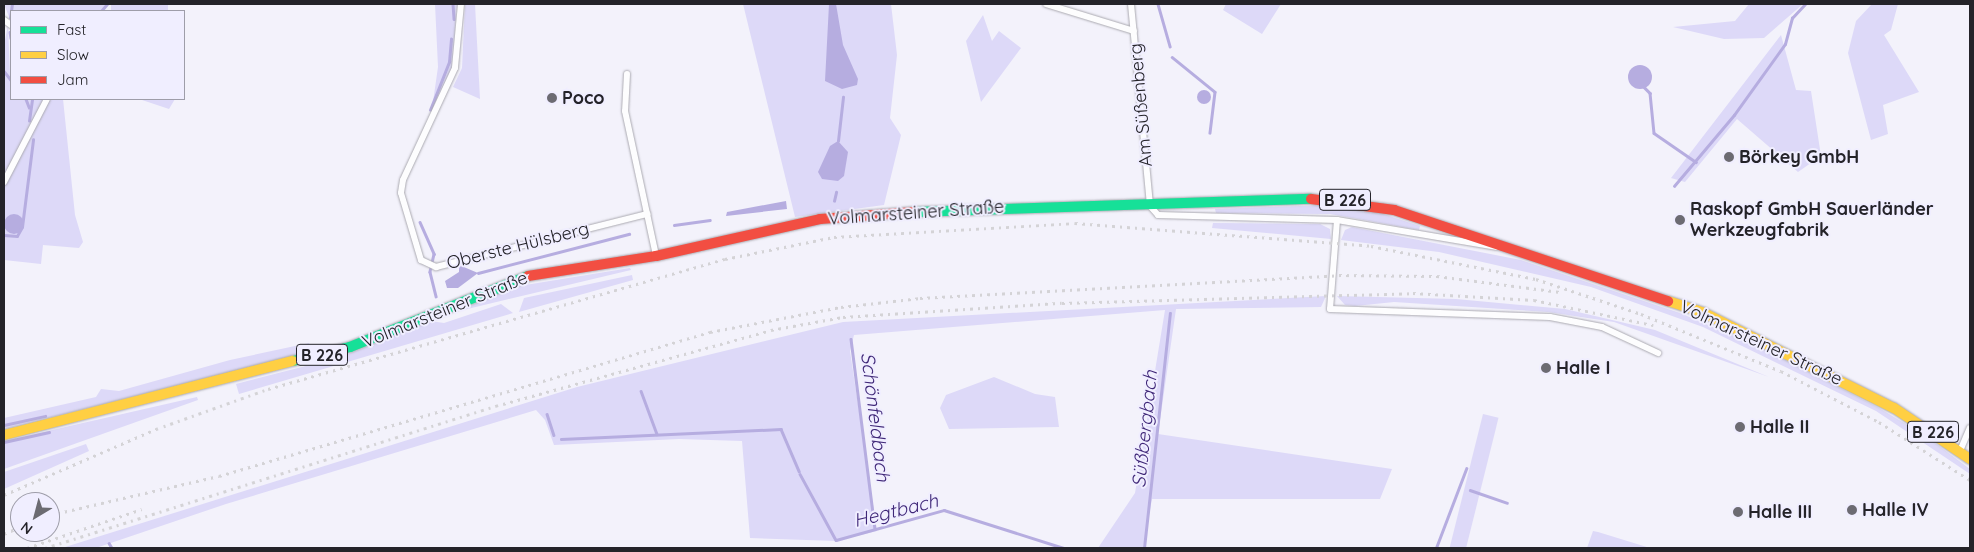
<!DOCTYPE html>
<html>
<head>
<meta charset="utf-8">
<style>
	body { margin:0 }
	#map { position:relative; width:1974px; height:552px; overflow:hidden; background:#f3f2fb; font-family:Quicksand,sans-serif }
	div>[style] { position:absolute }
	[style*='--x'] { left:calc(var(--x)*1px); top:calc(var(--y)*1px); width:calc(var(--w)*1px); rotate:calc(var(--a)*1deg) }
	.green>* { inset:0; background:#ddd9f8; transform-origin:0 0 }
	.water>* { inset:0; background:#b6ade0 }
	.round { border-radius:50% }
	.stream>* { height:2.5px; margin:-1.25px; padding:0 1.25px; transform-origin:1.25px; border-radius:1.25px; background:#b6ade0 }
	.roads { filter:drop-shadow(0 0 1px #abaab1) drop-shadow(0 0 1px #abaab1) }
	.street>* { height:6px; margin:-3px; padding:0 3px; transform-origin:3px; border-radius:3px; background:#fdfdfe }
	.fast>* { height:10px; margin:-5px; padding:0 5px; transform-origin:5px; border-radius:5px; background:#16e098 }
	.slow>* { height:10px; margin:-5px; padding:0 5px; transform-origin:5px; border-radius:5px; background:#ffcf43 }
	.jam>* { height:10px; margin:-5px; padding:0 5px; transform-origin:5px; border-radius:5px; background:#f24e42 }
	.rail>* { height:2.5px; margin-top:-1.25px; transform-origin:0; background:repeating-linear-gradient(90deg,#d4d3d6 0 2.5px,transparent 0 7.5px) }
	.dots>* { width:14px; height:14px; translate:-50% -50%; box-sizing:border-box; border:2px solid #f0eeff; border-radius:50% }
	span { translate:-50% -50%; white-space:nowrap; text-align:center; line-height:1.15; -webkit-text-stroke:4px #f0eeff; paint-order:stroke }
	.shield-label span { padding:1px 4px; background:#f0eeff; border:1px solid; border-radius:4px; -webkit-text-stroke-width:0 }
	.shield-label { font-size:16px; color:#242329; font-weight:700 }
	.poi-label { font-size:18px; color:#242329; font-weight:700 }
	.left { translate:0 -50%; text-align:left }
	.street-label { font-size:18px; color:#242329 }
	.water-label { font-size:19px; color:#3f2778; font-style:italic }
	.frame { position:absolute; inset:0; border:5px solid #242329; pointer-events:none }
	.legend { position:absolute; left:10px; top:10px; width:175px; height:90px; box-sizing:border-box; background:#f0eeff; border:1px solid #9e9da9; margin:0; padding:6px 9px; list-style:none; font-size:15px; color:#242329 }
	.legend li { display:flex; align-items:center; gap:10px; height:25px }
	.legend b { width:25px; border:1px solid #9e9da9 }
	.north { position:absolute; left:10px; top:492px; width:50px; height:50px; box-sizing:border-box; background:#f0eeff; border:1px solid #9e9da9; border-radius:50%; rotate:217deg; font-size:14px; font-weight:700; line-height:20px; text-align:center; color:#242329 }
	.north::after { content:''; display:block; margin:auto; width:18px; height:22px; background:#6c6b72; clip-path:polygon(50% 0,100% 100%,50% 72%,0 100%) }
</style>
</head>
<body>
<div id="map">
	<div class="green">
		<i style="clip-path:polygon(4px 4px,108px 4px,102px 11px,11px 11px,11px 22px)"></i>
		<i style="left:111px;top:4px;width:57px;height:9px"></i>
		<i style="clip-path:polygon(435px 4px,457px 4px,452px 70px,432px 109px,438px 67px)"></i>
		<i style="clip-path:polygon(465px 4px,475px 4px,480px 99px,453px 87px,462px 68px)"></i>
		<i style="clip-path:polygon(743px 4px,891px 4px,897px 55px,890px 118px,901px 135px,884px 205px,795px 217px)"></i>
		<i style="clip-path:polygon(1226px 4px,1281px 4px,1262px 34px,1223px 10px)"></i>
		<i style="clip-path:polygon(1749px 4px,1803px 4px,1764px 38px,1724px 39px,1673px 27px,1735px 21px)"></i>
		<i style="clip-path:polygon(1872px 4px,1898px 4px,1891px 30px,1884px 35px,1919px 92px,1883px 105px,1888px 134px,1871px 140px,1848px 53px,1856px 21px)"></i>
		<i style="clip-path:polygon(983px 15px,992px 41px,999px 31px,1021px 48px,981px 102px,966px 41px)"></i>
		<i style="clip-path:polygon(8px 25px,11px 99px,45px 99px,4px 179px,4px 45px)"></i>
		<i style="clip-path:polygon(1781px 35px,1796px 90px,1811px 91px,1821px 156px,1798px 172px,1737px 119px,1685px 182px,1671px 178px)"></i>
		<i style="clip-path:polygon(49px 99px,63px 99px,75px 215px,83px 242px,79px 248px,43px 245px,41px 264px,4px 260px,4px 185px)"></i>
		<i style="clip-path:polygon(139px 99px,175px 99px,169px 109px)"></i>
		<i style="clip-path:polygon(1332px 205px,1380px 213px,1420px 226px,1419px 230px,1330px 214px,1216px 213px,1215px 209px)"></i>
		<i style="clip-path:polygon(1213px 223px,1320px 224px,1330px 229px,1331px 239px,1212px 228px)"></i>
		<i style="clip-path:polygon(1352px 227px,1521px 260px,1680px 313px,1760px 347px,1879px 408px,1924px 435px,1970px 469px,1970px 474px,1876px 411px,1703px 327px,1591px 287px,1439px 252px,1341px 240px,1345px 230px)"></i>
		<i style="clip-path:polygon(630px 268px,631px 270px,459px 311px,513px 287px)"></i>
		<i style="clip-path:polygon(632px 275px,633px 280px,519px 312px,524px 298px)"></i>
		<i style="clip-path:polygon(1326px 296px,1321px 307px,1176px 309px,1158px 434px,1392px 469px,1380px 499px,1152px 499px,1143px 548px,1098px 548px,1135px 493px,1165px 310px,854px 335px,850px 351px,877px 531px,836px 541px,750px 538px,742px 441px,679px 439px,554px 445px,545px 420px,536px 410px,226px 504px,96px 548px,62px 548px,577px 387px,843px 322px)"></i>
		<i style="clip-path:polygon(1337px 296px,1456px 299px,1565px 309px,1655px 330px,1769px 377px,1614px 322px,1548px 312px,1394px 302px,1355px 306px,1345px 305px)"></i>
		<i style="clip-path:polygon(501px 304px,513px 313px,239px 394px,236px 384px,341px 357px,430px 321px,444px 323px)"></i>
		<i style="clip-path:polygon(309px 343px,311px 352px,4px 429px,4px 418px,96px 397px,101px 389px,119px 391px,230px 360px)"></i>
		<i style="clip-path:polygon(994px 377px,1035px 394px,1055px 397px,1059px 427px,949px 429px,940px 408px,946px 395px)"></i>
		<i style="clip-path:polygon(197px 397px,198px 400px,4px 469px,4px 441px)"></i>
		<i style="left:1483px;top:414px;width:16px;height:144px;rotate:14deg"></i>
		<i style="clip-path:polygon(86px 444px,89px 451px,4px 489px,4px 472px)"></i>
		<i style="clip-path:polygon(1593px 531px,1598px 532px,1650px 548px,1587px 548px)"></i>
	</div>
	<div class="water">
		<i style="clip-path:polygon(829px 4px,836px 4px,843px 45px,858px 79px,857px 85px,842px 89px,825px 81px)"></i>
		<i class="round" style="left:1628px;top:65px;width:24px;height:24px"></i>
		<i class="round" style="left:1197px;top:90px;width:14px;height:14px"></i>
		<i style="clip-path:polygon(838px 141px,848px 152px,844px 176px,838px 181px,822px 179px,818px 172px,830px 146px)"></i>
		<i style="clip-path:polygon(786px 201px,787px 209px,726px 216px,727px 212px)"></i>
		<i class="round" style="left:4px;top:214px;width:20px;height:20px"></i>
		<i style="clip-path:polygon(459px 265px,478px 273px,458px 288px,447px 288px,445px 281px,459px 272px)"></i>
	</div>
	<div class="stream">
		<i style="--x:453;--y:4;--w:15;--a:86"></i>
		<i style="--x:1158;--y:4;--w:44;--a:74.1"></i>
		<i style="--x:11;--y:11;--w:7;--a:-82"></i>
		<i style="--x:101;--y:11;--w:9;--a:-49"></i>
		<i style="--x:10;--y:18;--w:6;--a:-81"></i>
		<i style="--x:10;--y:32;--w:6;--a:81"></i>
		<i style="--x:1172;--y:57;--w:55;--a:39.1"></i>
		<i style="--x:1215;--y:92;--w:41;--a:97"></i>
		<i style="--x:4;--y:71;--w:11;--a:52"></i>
		<i style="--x:1643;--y:86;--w:10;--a:45"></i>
		<i style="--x:1650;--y:93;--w:40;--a:84.3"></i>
		<i style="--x:1654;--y:133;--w:51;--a:34.6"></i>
		<i style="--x:26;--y:99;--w:9;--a:69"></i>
		<i style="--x:430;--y:110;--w:52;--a:-68.4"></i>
		<i style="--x:449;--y:62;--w:23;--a:-85"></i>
		<i style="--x:29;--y:121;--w:22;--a:-82"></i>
		<i style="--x:838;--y:141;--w:44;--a:-83.5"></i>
		<i style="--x:1674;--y:186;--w:93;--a:-49.8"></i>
		<i style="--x:1734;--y:115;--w:87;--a:-54.3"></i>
		<i style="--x:1785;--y:44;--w:27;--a:-75"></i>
		<i style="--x:1792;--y:18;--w:19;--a:-47"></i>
		<i style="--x:834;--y:201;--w:9;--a:-77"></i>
		<i style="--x:420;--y:222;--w:35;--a:66"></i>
		<i style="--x:434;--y:254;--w:18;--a:103"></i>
		<i style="--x:430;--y:272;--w:25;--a:76"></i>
		<i style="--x:674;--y:225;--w:36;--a:-8"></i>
		<i style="--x:4;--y:235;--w:13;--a:4"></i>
		<i style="--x:17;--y:236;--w:10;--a:-61"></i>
		<i style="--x:22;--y:227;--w:88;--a:-82.8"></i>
		<i style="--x:478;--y:273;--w:156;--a:-14.5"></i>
		<i style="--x:851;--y:339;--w:191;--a:82.8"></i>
		<i style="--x:641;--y:391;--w:46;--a:69.6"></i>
		<i style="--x:547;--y:414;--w:22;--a:72"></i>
		<i style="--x:4;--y:425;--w:42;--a:-12.4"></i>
		<i style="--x:561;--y:439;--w:220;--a:-2.6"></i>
		<i style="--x:781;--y:429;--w:46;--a:66.8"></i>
		<i style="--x:4;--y:442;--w:46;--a:-12.5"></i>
		<i style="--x:800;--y:474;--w:75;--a:61.4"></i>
		<i style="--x:836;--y:540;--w:112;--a:-15.5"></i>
		<i style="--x:944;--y:510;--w:126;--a:17.6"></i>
		<i style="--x:1470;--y:490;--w:39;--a:19"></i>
		<i style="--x:109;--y:543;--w:6;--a:59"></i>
		<i style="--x:1144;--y:548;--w:236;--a:-83.7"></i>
		<i style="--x:1436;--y:548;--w:85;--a:-69.2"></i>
	</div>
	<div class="roads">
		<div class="street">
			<i style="--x:461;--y:4;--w:64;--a:95.4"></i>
			<i style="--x:455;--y:68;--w:123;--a:114.9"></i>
			<i style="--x:403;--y:180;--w:13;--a:99"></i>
			<i style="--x:401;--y:193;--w:70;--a:73.4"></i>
			<i style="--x:421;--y:260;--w:17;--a:25"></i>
			<i style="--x:436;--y:267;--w:218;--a:-14.1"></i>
			<i style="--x:1046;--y:4;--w:92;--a:17.1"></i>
			<i style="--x:1131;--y:4;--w:203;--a:84.6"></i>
			<i style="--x:1150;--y:206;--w:12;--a:48"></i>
			<i style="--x:1158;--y:215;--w:179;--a:1.6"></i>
			<i style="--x:1337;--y:220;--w:89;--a:94.5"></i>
			<i style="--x:1330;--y:309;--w:220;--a:2.1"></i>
			<i style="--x:1550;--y:317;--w:53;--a:10.9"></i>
			<i style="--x:1602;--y:327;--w:62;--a:24.9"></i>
			<i style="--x:4;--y:20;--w:9;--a:36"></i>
			<i style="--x:627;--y:74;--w:37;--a:93"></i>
			<i style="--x:625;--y:111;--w:148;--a:77.9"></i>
			<i style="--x:4;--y:182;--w:93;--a:-62.6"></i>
			<i style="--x:1337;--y:220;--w:161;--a:9.6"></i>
			<i style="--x:1960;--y:451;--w:25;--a:-67"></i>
		</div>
		<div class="fast">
			<i style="--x:915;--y:212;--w:396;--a:-1.9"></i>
			<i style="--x:293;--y:361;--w:59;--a:-13.8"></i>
			<i style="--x:350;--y:347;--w:192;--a:-21.7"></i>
		</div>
		<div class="slow">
			<i style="--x:1668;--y:301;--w:38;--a:18"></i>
			<i style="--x:1704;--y:313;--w:212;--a:26.6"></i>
			<i style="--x:1894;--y:408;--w:92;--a:33.9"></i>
			<i style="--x:4;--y:435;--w:298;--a:-14.4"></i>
		</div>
		<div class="jam">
			<i style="--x:1311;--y:199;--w:84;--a:7.5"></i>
			<i style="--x:1394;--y:210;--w:289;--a:18.4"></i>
			<i style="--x:528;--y:276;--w:130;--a:-8.9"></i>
			<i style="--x:656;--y:256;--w:168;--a:-12.7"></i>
			<i style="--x:820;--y:219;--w:95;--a:-4.2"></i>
		</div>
	</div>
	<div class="rail">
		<i style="--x:4;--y:495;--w:166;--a:-23.5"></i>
		<i style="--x:156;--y:429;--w:119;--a:-19.7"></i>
		<i style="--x:268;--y:389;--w:475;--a:-15.9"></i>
		<i style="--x:725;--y:259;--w:111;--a:-11.4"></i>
		<i style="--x:834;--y:237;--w:241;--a:-3.3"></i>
		<i style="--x:1075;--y:223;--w:297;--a:4.4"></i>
		<i style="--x:1371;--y:246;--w:168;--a:11.3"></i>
		<i style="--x:1536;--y:279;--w:111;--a:18.4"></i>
		<i style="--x:1641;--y:314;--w:151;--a:22.2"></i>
		<i style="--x:1781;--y:371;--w:110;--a:27.5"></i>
		<i style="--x:1879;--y:422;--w:108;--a:32.5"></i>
		<i style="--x:50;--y:515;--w:173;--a:-13"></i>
		<i style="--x:219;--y:476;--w:512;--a:-16.35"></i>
		<i style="--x:710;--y:332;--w:133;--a:-10.8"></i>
		<i style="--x:841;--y:307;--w:80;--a:-6.5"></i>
		<i style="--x:920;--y:298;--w:420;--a:-3.1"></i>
		<i style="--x:1339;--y:275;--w:98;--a:0.6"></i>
		<i style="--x:1437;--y:276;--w:124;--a:7.4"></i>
		<i style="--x:4;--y:534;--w:17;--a:-24"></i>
		<i style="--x:27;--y:548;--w:121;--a:-18.7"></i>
		<i style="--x:45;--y:548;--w:480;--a:-17.5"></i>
		<i style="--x:503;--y:404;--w:278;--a:-15.4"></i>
		<i style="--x:771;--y:330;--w:73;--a:-10.2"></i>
		<i style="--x:843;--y:317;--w:219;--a:-3.7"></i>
		<i style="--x:1062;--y:303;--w:351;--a:-1.6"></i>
		<i style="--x:1413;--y:293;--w:121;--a:3.3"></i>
		<i style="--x:1534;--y:300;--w:122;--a:11.9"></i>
	</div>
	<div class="dots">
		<i style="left:552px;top:98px;background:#6c6b72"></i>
		<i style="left:1729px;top:157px;background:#6c6b72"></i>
		<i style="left:1680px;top:220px;background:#6c6b72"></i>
		<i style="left:1546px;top:368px;background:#6c6b72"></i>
		<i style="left:1740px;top:427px;background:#6c6b72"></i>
		<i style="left:1852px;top:510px;background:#6c6b72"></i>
		<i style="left:1738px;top:512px;background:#6c6b72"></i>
	</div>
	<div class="shield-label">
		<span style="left:1345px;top:200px">B 226</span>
		<span style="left:322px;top:355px">B 226</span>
		<span style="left:1933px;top:432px">B 226</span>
	</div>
	<div class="poi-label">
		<span class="left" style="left:562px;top:98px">Poco</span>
		<span class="left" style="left:1739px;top:157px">Börkey GmbH</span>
		<span class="left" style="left:1690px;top:220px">Raskopf GmbH Sauerländer<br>Werkzeugfabrik</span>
		<span class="left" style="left:1556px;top:368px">Halle I</span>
		<span class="left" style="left:1750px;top:427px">Halle II</span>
		<span class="left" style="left:1862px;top:510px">Halle IV</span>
		<span class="left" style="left:1748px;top:512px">Halle III</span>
	</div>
	<div class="street-label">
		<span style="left:1141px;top:105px;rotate:-95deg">Am Süßenberg</span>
		<span style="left:916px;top:213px;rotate:-4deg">Volmarsteiner Straße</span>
		<span style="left:518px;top:246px;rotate:-14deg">Oberste Hülsberg</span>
		<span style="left:445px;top:310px;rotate:-22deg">Volmarsteiner Straße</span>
		<span style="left:1761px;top:343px;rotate:25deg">Volmarsteiner Straße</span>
	</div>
	<div class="water-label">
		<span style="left:875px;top:417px;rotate:83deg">Schönfeldbach</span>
		<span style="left:1145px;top:429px;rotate:-84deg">Süßbergbach</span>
		<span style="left:896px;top:511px;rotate:-14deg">Hegtbach</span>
	</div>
	<div class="frame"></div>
	<ul class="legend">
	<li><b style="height:6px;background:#16e098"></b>Fast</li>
	<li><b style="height:6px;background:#ffcf43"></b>Slow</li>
	<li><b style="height:6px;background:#f24e42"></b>Jam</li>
	</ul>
	<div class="north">N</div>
</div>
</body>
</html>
